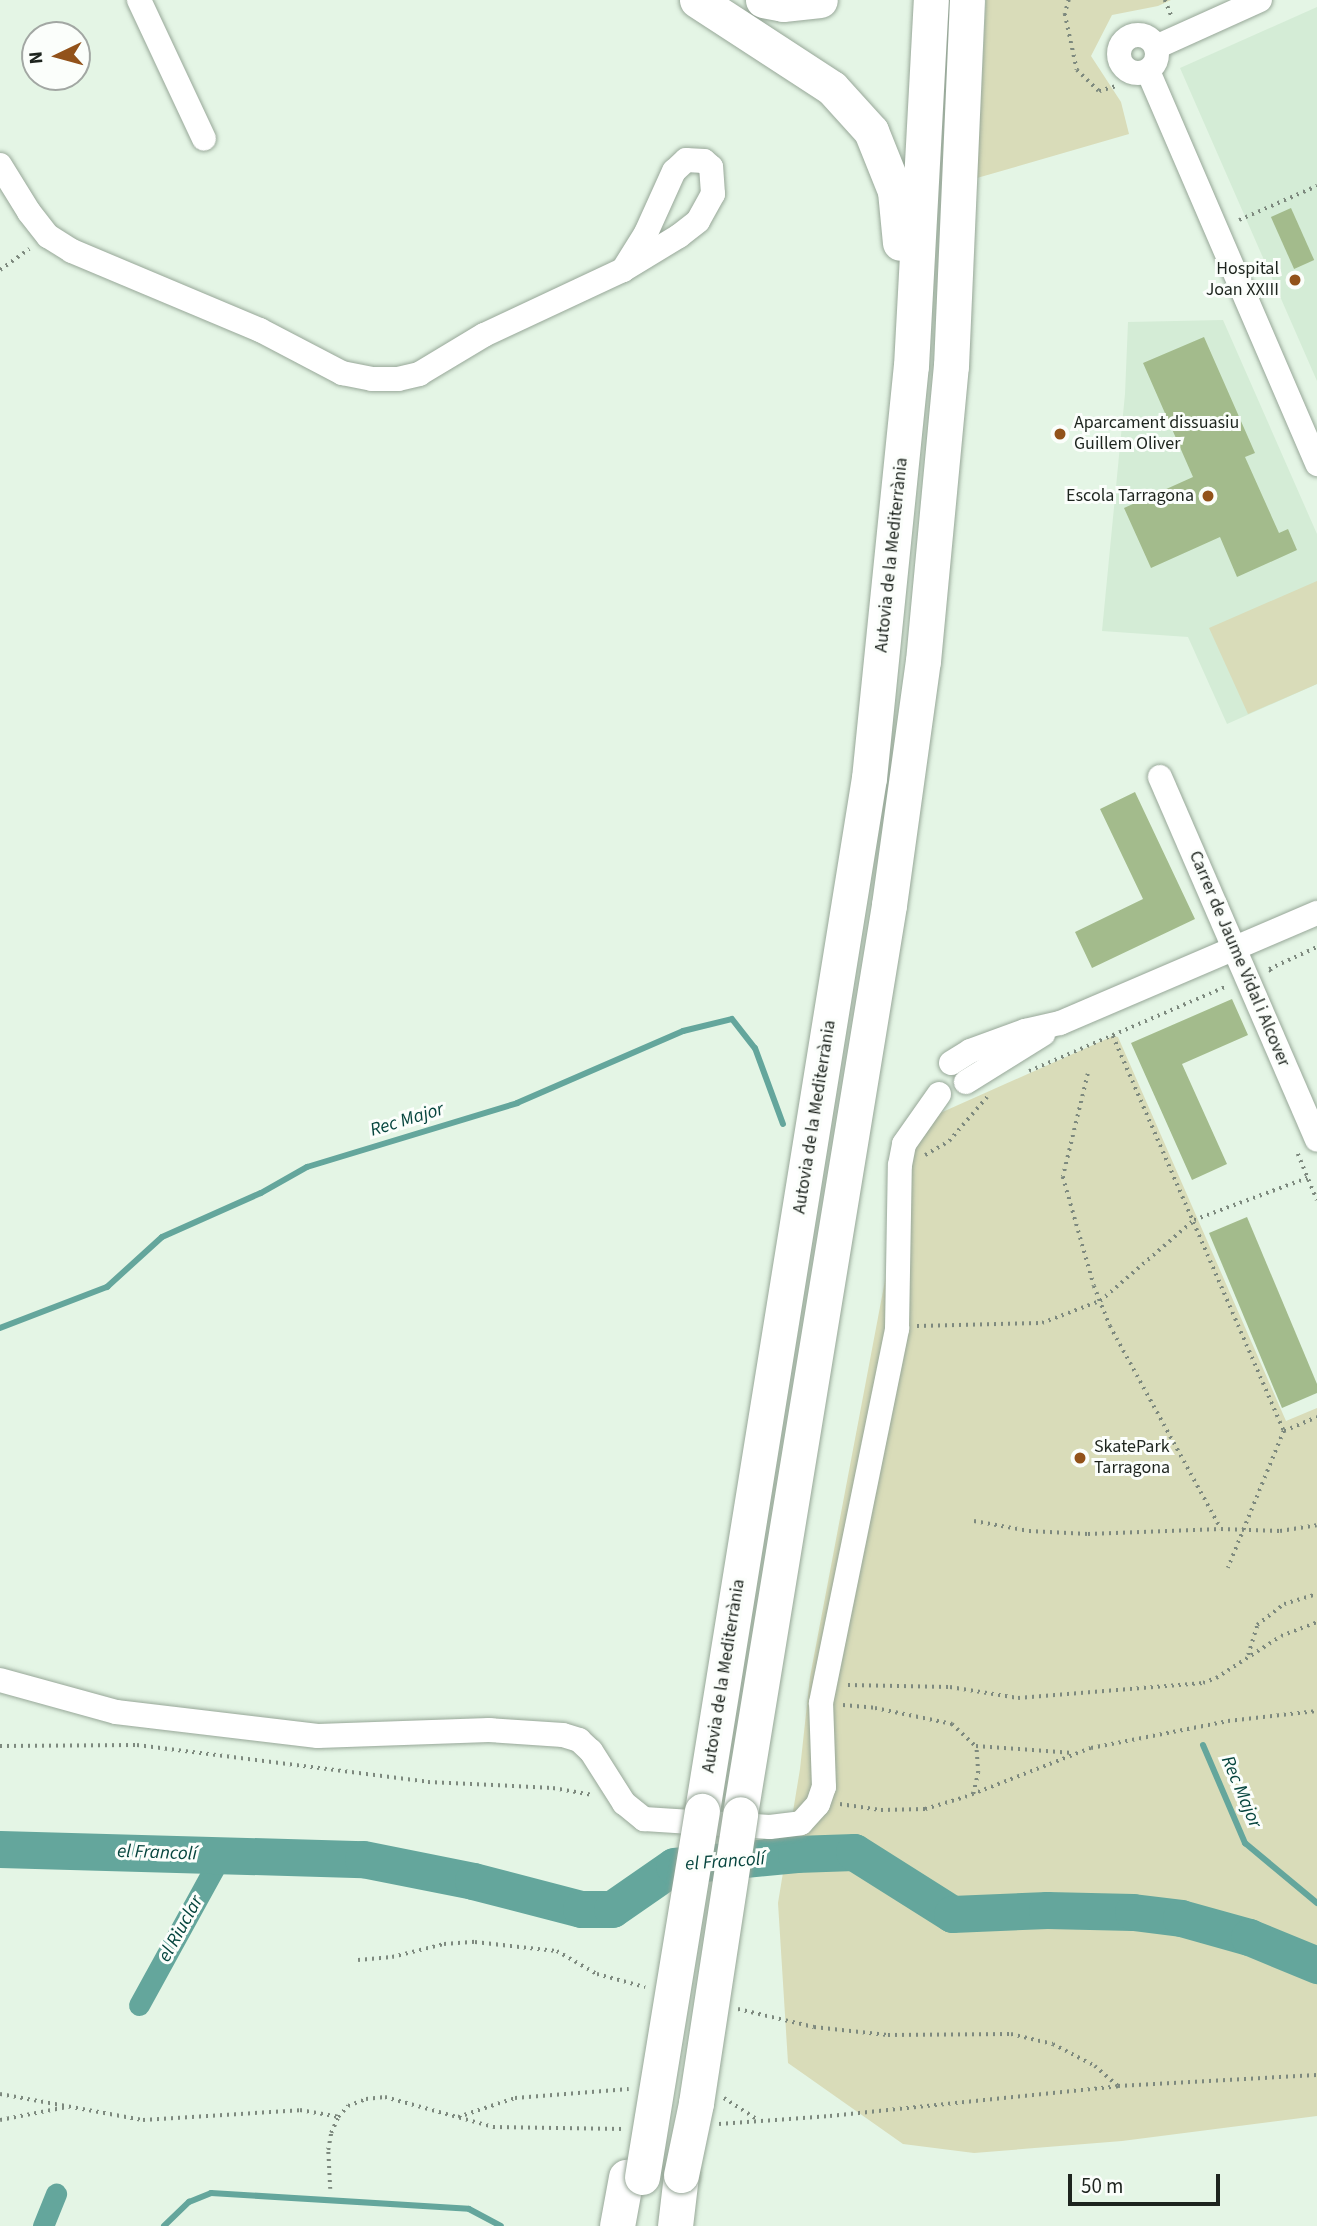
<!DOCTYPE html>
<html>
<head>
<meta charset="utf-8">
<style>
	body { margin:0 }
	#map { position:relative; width:1317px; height:2226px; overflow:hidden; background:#e4f5e5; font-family:"Source Sans 3",sans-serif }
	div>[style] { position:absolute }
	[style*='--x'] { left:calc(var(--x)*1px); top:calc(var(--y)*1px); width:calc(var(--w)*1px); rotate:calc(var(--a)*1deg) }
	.built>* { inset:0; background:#d4ecd6 }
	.green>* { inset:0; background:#d9dcb9 }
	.stream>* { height:6px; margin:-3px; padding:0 3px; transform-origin:3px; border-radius:3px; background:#64a69c }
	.canal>* { height:21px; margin:-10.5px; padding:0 10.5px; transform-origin:10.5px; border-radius:10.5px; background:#64a69c }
	.river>* { height:37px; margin:-18.5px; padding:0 18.5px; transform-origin:18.5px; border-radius:18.5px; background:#64a69c }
	.building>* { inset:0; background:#a3bb8c; transform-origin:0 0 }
	.path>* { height:3.5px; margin-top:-1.75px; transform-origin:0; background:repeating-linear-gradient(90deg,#7d897e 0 2px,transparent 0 7px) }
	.roads { filter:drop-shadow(0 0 2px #97a798) drop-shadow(0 0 2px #97a798) }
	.minor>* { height:24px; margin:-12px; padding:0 12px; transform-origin:12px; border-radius:12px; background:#fff }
	.minor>.ring { margin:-12px; padding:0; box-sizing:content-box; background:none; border:24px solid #fff; border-radius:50% }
	.highway>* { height:35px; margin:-17.5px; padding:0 17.5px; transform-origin:17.5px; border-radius:17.5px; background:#fff }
	.bridges { filter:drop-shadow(0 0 2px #97a798) drop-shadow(0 0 2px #97a798) }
	.highway-bridge>* { height:35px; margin:-17.5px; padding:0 17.5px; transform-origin:17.5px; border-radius:17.5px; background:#fff }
	.dots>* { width:19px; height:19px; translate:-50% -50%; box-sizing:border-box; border:4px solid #fbfefb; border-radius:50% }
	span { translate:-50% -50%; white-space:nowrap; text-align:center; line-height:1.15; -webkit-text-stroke:6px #fbfefb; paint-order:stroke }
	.poi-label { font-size:18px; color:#1d241e }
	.right { translate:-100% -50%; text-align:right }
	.left { translate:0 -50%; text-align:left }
	.street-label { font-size:18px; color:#1d241e }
	.water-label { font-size:19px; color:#06453e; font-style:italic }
	.north { position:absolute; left:21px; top:21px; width:70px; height:70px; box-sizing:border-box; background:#fbfefb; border:2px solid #a2a7a3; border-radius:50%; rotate:265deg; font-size:19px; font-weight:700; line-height:28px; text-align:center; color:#1d241e }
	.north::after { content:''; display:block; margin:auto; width:24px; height:32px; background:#92521a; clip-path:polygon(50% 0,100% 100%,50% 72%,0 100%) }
	.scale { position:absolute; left:1068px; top:2174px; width:152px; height:32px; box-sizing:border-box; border:4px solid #1d241e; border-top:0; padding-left:9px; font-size:21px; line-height:24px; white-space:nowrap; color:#1d241e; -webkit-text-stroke:5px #fbfefb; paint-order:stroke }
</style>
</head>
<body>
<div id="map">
	<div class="built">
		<i style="clip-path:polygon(1317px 7px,1317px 381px,1180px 68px)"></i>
		<i style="clip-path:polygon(1223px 320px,1317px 534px,1317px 684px,1227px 724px,1188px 637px,1102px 631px,1125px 394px,1128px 322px)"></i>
	</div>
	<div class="green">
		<i style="clip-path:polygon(986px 0,1171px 0,1158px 6px,1112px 15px,1091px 56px,1121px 102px,1129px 134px,977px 178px)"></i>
		<i style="clip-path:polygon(1317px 581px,1317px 684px,1248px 714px,1209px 628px)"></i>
		<i style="clip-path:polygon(1113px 1036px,1118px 1037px,1286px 1421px,1317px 1408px,1317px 2116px,1122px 2141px,974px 2153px,903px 2144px,788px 2063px,778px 1903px,800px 1769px,810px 1677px,911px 1143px,920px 1122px)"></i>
	</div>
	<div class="stream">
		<i style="--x:0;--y:1328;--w:115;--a:-21"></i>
		<i style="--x:107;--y:1287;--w:74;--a:-42.3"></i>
		<i style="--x:162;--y:1237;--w:108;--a:-24"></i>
		<i style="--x:261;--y:1193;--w:53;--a:-29.5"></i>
		<i style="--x:307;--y:1167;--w:220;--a:-16.9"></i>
		<i style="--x:517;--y:1103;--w:181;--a:-23.4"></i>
		<i style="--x:683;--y:1031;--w:50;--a:-13.8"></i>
		<i style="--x:732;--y:1019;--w:37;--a:52"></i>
		<i style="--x:755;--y:1048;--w:81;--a:69.8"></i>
		<i style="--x:1203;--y:1745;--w:107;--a:66.8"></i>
		<i style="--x:1245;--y:1843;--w:94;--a:39.8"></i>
		<i style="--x:164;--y:2226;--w:35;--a:-44"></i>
		<i style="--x:189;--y:2202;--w:24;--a:-22"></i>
		<i style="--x:211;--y:2193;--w:258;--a:3.5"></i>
		<i style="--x:469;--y:2209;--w:36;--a:28"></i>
	</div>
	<div class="canal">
		<i style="--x:139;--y:2005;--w:172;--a:-61.2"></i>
		<i style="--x:43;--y:2226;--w:35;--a:-68"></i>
	</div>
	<div class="river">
		<i style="--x:0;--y:1849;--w:363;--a:1.6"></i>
		<i style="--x:363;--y:1859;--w:112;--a:11.3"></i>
		<i style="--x:473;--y:1881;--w:112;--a:14.5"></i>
		<i style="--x:581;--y:1909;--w:31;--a:0"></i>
		<i style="--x:612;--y:1909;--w:75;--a:-34.7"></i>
		<i style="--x:674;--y:1866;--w:123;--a:-5.6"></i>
		<i style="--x:796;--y:1854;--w:58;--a:-2"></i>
		<i style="--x:854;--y:1852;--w:116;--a:32.3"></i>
		<i style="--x:952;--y:1914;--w:95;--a:-2.4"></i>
		<i style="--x:1047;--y:1910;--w:86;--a:1.3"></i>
		<i style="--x:1133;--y:1912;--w:48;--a:7.1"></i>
		<i style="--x:1181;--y:1918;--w:71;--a:15.6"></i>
		<i style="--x:1249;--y:1937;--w:74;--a:22.4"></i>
	</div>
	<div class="building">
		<i style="left:1291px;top:208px;width:57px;height:22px;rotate:66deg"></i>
		<i style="clip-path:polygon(1204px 337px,1255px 453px,1245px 457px,1279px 533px,1288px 529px,1297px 550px,1237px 577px,1220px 537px,1151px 568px,1124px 508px,1193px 477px,1143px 363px)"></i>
		<i style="clip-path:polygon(1135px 792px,1195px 919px,1092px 968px,1075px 932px,1143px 899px,1100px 809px)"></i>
		<i style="clip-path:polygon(1232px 999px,1248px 1035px,1182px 1064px,1227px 1164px,1192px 1180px,1131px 1043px)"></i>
		<i style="clip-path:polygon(1247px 1217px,1317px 1384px,1317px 1393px,1282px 1408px,1209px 1233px)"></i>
	</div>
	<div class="path">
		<i style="--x:1069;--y:0;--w:15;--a:106"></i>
		<i style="--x:1065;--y:14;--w:57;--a:77.9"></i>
		<i style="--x:1077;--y:70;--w:30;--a:44"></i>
		<i style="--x:1099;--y:91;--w:18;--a:-16"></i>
		<i style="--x:1165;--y:0;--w:18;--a:68"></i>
		<i style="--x:1239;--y:220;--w:85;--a:-23.6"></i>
		<i style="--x:0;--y:270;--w:36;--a:-36"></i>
		<i style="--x:1271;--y:972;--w:4;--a:-124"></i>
		<i style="--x:1269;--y:969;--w:53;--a:-24.6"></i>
		<i style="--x:1113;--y:1036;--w:430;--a:66.6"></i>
		<i style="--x:1284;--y:1431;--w:148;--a:112.2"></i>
		<i style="--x:1029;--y:1071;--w:215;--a:-23.2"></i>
		<i style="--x:1088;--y:1074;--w:106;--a:103.6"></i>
		<i style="--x:1063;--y:1177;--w:113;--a:74.1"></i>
		<i style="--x:1094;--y:1286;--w:43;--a:68.2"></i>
		<i style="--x:1110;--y:1326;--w:231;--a:61.3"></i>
		<i style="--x:1298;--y:1154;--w:50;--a:67.6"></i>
		<i style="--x:925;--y:1155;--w:28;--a:-30"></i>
		<i style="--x:949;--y:1141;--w:58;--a:-49.2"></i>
		<i style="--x:917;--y:1326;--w:125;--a:-1.4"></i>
		<i style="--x:1042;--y:1323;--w:62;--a:-20.8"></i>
		<i style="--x:1100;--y:1301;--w:124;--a:-40.8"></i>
		<i style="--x:1194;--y:1220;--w:121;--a:-20.4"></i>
		<i style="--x:1284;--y:1431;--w:36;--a:-23"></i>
		<i style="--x:974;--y:1521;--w:56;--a:10.3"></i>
		<i style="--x:1029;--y:1531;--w:59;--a:2.9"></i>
		<i style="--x:1088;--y:1534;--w:133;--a:-2.2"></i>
		<i style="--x:1221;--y:1529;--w:59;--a:1.9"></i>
		<i style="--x:1280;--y:1531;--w:37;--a:-9"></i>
		<i style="--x:1248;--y:1655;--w:31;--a:-73"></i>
		<i style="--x:1257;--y:1625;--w:34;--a:-38"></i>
		<i style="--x:1284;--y:1604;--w:34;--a:-17"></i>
		<i style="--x:848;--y:1685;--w:102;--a:1.1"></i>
		<i style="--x:950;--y:1687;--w:69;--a:9.2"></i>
		<i style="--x:1018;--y:1698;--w:186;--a:-4.6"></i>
		<i style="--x:1203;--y:1683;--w:14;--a:-21"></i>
		<i style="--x:1216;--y:1678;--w:77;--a:-32.9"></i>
		<i style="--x:1281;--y:1636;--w:39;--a:-21"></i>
		<i style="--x:843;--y:1705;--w:32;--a:5"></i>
		<i style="--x:875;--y:1708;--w:79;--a:11.7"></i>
		<i style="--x:952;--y:1724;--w:33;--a:43"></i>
		<i style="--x:976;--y:1746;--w:97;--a:4.1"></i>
		<i style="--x:0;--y:1746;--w:137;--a:-0.4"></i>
		<i style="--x:137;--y:1745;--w:293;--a:7.2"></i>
		<i style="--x:428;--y:1782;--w:125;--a:2.7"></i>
		<i style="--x:553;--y:1788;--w:39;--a:10"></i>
		<i style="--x:973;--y:1794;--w:22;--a:-77"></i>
		<i style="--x:978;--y:1773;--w:27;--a:-94"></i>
		<i style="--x:840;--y:1804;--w:41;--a:8.3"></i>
		<i style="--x:881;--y:1810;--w:44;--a:-1.3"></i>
		<i style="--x:925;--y:1809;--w:42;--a:-16.7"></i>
		<i style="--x:965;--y:1797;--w:135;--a:-21.3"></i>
		<i style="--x:1091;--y:1748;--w:140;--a:-11.1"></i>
		<i style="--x:1228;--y:1721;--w:90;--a:-6.4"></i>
		<i style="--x:358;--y:1960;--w:34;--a:-5"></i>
		<i style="--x:392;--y:1957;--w:54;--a:-14"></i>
		<i style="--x:444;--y:1944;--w:31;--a:-4"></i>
		<i style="--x:475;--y:1942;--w:82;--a:6.3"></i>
		<i style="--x:557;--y:1951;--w:46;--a:29.9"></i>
		<i style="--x:597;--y:1974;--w:50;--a:15.2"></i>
		<i style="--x:738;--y:2009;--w:78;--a:13.3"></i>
		<i style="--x:814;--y:2027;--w:74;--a:6.2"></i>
		<i style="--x:888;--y:2035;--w:123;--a:-0.5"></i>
		<i style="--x:1011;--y:2034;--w:43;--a:13.4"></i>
		<i style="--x:1053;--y:2044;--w:47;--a:27.6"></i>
		<i style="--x:1095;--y:2066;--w:30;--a:41"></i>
		<i style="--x:0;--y:2094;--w:145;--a:10.3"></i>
		<i style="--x:143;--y:2120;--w:157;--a:-3.6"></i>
		<i style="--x:300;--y:2110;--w:39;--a:10"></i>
		<i style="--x:724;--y:2098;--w:40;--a:32.9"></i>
		<i style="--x:458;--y:2117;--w:60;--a:-18.4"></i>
		<i style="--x:515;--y:2098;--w:114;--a:-4.5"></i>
		<i style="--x:0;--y:2120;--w:68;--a:-11"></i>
		<i style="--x:719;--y:2124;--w:111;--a:-4.1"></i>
		<i style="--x:830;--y:2116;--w:290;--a:-5.9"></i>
		<i style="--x:1118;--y:2086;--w:199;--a:-3.2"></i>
		<i style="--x:330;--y:2189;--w:39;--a:-93"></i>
		<i style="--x:328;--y:2150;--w:17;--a:-80"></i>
		<i style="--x:331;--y:2133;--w:17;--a:-66"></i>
		<i style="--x:338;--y:2117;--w:15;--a:-48"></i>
		<i style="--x:348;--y:2106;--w:19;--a:-21"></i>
		<i style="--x:366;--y:2099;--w:19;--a:-6"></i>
		<i style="--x:385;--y:2097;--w:112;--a:15.5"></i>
		<i style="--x:493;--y:2127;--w:131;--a:0.9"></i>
	</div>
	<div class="roads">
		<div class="minor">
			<i style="--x:139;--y:0;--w:153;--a:64.9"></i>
			<i class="ring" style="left:1119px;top:35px;width:14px;height:14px"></i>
			<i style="--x:1156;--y:47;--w:114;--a:-24.3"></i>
			<i style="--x:1148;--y:71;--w:428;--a:66.7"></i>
			<i style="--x:0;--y:165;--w:55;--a:58.3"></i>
			<i style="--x:29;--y:212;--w:31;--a:52"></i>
			<i style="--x:48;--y:236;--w:28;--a:32"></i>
			<i style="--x:72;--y:251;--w:204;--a:22.8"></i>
			<i style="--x:260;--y:330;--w:93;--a:27.7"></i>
			<i style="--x:342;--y:373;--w:31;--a:11"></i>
			<i style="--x:372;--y:379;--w:26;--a:0"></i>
			<i style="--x:398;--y:379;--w:22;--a:-13"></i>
			<i style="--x:419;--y:374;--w:76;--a:-31"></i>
			<i style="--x:484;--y:335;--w:153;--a:-25.1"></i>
			<i style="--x:623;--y:270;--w:66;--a:-31.3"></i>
			<i style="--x:679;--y:236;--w:24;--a:-38"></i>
			<i style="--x:698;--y:221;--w:31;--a:-61"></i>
			<i style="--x:713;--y:194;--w:27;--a:-94"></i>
			<i style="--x:711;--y:167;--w:9;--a:-139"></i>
			<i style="--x:704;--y:161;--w:18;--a:-177"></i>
			<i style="--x:686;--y:160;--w:16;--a:137"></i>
			<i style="--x:674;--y:171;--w:68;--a:114.3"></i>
			<i style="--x:646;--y:233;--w:44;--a:121.9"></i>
			<i style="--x:1160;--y:777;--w:395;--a:66.6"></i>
			<i style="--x:951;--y:1063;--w:22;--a:-32"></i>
			<i style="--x:970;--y:1051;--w:59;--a:-20"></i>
			<i style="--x:1025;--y:1031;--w:36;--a:-13"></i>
			<i style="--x:1060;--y:1023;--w:280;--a:-23.2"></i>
			<i style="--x:966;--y:1082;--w:91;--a:-31.9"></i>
			<i style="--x:0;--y:1680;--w:120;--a:15.4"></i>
			<i style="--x:116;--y:1712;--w:203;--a:6.8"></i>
			<i style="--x:318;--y:1736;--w:171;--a:-2"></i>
			<i style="--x:489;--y:1730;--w:74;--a:3.9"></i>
			<i style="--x:563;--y:1735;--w:17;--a:17"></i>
			<i style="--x:579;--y:1740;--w:16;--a:43"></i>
			<i style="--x:591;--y:1751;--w:62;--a:57.6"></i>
			<i style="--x:624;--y:1803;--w:26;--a:39"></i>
			<i style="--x:644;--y:1819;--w:126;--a:3.6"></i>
			<i style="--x:770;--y:1827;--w:31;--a:-7"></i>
			<i style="--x:801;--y:1823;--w:25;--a:-48"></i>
			<i style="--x:818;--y:1804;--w:18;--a:-71"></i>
			<i style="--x:824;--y:1787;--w:84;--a:-92"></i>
			<i style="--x:821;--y:1703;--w:382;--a:-78.5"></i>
			<i style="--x:897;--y:1329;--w:164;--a:-89"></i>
			<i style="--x:900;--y:1165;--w:21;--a:-79"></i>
			<i style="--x:904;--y:1144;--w:61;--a:-55"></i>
		</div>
		<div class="highway">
			<i style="--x:697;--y:0;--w:161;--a:33.1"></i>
			<i style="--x:832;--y:88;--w:58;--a:47.8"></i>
			<i style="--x:871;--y:131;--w:65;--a:68.2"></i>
			<i style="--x:895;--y:191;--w:52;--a:84.5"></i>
			<i style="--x:763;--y:0;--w:20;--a:11"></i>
			<i style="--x:783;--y:4;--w:37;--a:-6"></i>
			<i style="--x:702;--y:1811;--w:1046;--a:-80.82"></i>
			<i style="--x:869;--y:778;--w:414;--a:-84.2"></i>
			<i style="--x:911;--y:366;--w:367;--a:-86.9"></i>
			<i style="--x:740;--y:1814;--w:921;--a:-80.69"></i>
			<i style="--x:889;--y:905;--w:246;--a:-82.1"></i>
			<i style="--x:923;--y:661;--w:296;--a:-84.6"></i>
			<i style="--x:951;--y:366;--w:366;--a:-87.5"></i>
			<i style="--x:617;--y:2226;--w:50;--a:-79.6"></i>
			<i style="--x:675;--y:2226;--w:51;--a:-83.3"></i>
		</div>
	</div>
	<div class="bridges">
		<div class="highway-bridge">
			<i style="--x:681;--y:2175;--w:74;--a:-78.2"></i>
			<i style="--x:696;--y:2103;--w:292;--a:-81.3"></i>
			<i style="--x:642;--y:2177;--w:371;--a:-80.7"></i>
		</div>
	</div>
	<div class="dots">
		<i style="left:1295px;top:280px;background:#92521a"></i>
		<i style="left:1060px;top:434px;background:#92521a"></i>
		<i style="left:1208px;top:496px;background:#92521a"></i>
		<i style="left:1080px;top:1458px;background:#92521a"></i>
	</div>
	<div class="poi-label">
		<span class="right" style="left:1279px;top:280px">Hospital<br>Joan XXIII</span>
		<span class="left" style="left:1074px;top:434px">Aparcament dissuasiu<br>Guillem Oliver</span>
		<span class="right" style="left:1194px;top:496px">Escola Tarragona</span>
		<span class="left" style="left:1094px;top:1458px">SkatePark<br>Tarragona</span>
	</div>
	<div class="street-label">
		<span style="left:892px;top:555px;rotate:-84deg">Autovia de la Mediterrània</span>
		<span style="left:1239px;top:959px;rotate:67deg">Carrer de Jaume Vidal i Alcover</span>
		<span style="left:815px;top:1117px;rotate:-81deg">Autovia de la Mediterrània</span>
		<span style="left:724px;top:1676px;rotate:-81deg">Autovia de la Mediterrània</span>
	</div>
	<div class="water-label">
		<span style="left:407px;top:1120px;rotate:-17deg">Rec Major</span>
		<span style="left:1241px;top:1792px;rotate:67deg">Rec Major</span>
		<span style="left:157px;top:1853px;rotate:2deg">el Francolí</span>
		<span style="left:725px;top:1862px;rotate:-4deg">el Francolí</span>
		<span style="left:181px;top:1929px;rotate:-61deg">el Riuclar</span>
	</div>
	<div class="north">N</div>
	<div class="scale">50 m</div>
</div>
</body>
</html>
